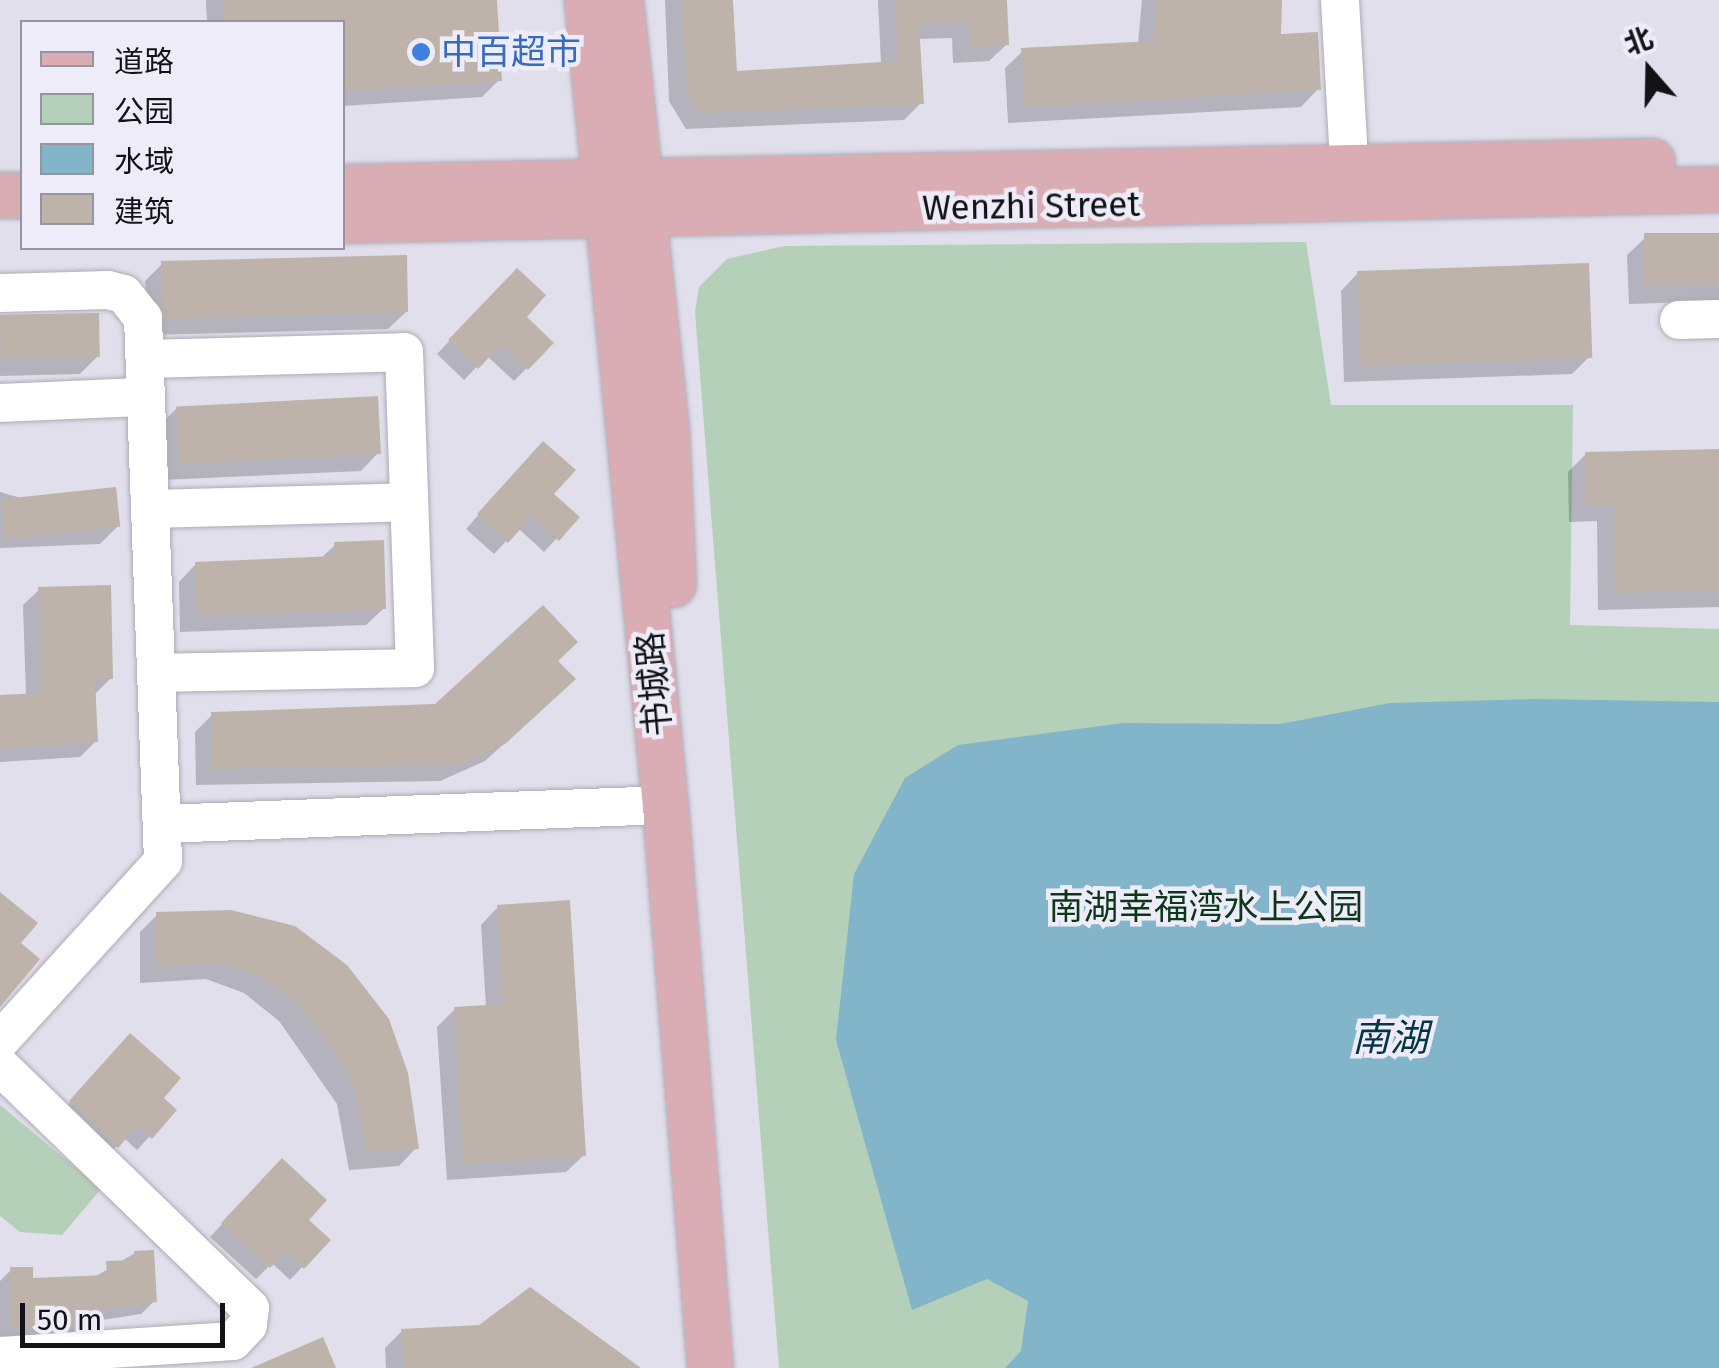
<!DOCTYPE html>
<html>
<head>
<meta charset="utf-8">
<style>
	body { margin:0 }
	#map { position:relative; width:1719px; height:1368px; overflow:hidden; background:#e1dfeb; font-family:"Fira Sans","Noto Sans SC",sans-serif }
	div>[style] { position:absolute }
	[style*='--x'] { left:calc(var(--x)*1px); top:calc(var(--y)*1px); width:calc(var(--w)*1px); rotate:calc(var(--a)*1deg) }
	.green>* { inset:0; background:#b5d0b9 }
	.water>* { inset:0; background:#82b4ca }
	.shadow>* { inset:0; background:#0003 }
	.building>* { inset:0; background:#bdb3ab; transform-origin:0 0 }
	.roads { filter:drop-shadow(0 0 2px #adabb6) drop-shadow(0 0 2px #adabb6) }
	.minor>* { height:38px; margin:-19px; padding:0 19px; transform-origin:19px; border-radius:19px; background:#fff }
	.major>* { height:45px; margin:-22.5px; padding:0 22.5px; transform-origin:22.5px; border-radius:22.5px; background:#daadb5 }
	.dots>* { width:28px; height:28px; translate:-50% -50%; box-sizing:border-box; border:5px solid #eeecf8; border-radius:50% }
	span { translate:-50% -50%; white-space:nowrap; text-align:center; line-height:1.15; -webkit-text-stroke:9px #eeecf8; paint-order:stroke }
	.shop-label { font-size:35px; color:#366cbe }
	.left { translate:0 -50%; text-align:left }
	.street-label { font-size:35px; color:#131216 }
	.park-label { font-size:35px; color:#0a3819 }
	.water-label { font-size:38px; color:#063646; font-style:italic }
	.legend { position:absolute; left:20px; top:20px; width:325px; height:230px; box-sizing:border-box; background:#eeecf8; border:2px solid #96959e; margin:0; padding:12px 18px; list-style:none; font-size:30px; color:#131216 }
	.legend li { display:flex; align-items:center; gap:20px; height:50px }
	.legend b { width:50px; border:2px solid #96959e }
	.north { position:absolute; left:1599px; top:20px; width:100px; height:100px; -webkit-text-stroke:8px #eeecf8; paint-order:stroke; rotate:340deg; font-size:28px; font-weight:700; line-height:40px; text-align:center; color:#131216 }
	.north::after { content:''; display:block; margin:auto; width:35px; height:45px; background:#131216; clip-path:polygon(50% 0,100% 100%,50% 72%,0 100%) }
	.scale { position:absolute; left:20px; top:1303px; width:205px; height:45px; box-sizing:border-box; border:5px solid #131216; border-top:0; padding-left:12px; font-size:30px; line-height:35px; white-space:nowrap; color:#131216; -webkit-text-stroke:8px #eeecf8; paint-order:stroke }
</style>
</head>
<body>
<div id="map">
	<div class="green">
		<i style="clip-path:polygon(1306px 242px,1331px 405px,1573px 405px,1570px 625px,1719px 629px,1719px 1368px,779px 1368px,695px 312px,699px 287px,727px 259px,784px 246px)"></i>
		<i style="clip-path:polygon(0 1105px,101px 1189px,62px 1235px,20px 1232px,0 1216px)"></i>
	</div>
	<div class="water">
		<i style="clip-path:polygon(1534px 699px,1719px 702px,1719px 1368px,1005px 1368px,1021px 1351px,1028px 1301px,987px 1279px,912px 1310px,836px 1040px,854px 874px,905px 778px,958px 745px,1123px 723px,1280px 724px,1390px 703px)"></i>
	</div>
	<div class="shadow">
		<i style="clip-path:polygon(206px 0,494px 0,499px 80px,482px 97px,342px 106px,342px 22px,207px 22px)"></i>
		<i style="clip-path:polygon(665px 0,731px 0,735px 74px,881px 64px,878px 0,1005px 0,1007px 44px,989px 61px,953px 63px,952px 38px,917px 39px,921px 103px,904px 120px,686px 129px,669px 101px)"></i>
		<i style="clip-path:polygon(1142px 0,1280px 0,1279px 37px,1318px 89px,1301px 107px,1008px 123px,1005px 68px,1023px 51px,1138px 44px)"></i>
		<i style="clip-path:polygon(1719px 236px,1719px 301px,1629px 304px,1627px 255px,1645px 238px)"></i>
		<i style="clip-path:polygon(162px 264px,406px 312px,388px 329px,149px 335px,145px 281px)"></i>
		<i style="clip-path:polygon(517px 271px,523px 317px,551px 343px,514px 381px,487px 356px,464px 380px,437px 354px)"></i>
		<i style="clip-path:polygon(1358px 273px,1589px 357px,1572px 374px,1344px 382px,1341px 291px)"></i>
		<i style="clip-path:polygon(0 318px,98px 356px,80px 374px,0 376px)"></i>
		<i style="clip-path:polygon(177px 408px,378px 453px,361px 471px,162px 480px,160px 425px)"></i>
		<i style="clip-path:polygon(1719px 451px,1719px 607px,1598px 610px,1597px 521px,1569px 522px,1568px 472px,1586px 454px)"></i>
		<i style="clip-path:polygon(530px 457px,551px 494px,576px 517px,544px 552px,518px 528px,494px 554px,466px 529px)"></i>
		<i style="clip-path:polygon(0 492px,118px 526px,100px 544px,0 548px)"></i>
		<i style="clip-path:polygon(335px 545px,384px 608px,366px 625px,180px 632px,179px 582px,196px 564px,320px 559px)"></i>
		<i style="clip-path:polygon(39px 590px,111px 678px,95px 694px,96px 741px,80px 757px,0 762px,0 695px,26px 696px,23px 605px)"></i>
		<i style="clip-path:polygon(556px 661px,555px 697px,485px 761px,440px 781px,196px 785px,195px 732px,212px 715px,436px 707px)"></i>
		<i style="clip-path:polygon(498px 907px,584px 1155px,566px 1172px,447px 1180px,437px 1027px,455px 1009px,486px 1007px,481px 925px)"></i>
		<i style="clip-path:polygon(157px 915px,294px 928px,416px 1148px,399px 1166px,349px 1170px,337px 1104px,279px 1021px,244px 993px,206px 979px,140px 983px,140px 932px)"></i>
		<i style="clip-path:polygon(117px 1049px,174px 1110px,137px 1150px,124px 1138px,104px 1159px,58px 1116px)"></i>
		<i style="clip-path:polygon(269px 1174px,305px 1220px,302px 1267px,290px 1280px,272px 1263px,256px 1279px,210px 1237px)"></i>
		<i style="clip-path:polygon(135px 1253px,154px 1301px,141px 1314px,89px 1322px,76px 1337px,0 1341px,0 1281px,11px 1270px,31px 1280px,93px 1278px)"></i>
		<i style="clip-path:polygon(402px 1331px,623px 1368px,386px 1368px,385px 1348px)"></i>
	</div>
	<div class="building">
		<i style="clip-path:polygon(223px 0,497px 0,502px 81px,342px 91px,342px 22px,224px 22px)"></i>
		<i style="clip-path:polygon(682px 0,733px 0,737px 71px,898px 61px,895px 0,1007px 0,1009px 45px,970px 47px,968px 22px,919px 24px,924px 104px,704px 113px,696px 111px,686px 83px)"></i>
		<i style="clip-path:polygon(1157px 0,1282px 0,1281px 34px,1318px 32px,1321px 90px,1024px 107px,1021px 48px,1153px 41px)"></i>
		<i style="left:1719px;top:233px;width:52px;height:75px;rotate:90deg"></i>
		<i style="clip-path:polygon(407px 255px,408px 312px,166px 319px,162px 307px,161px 261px)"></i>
		<i style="left:1589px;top:263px;width:95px;height:232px;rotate:88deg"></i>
		<i style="clip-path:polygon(517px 268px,546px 295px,527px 317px,554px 343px,528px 370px,501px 345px,478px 369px,448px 340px)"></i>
		<i style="left:99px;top:313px;width:44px;height:99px;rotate:89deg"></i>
		<i style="left:378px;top:396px;width:58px;height:202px;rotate:87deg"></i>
		<i style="clip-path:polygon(543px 441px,576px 470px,554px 494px,580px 517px,559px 541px,532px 516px,508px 543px,477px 514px)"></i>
		<i style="clip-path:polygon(1719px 449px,1719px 591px,1615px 593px,1613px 505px,1586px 505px,1585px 452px)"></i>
		<i style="left:116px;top:487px;width:40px;height:116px;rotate:84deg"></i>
		<i style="clip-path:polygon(384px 540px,386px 609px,197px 616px,195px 562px,335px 556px,334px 542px)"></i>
		<i style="clip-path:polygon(111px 585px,113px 679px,95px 680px,98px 742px,0 749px,0 695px,41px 693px,38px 587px)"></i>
		<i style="clip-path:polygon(543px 605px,578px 642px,558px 661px,576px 679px,505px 744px,459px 765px,212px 769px,211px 712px,435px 704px)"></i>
		<i style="clip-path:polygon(0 892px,38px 923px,21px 943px,40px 959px,0 1007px)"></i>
		<i style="clip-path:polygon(570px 900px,586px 1156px,463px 1164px,454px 1007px,503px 1004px,497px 905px)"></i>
		<i style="clip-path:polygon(231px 910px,295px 926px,347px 965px,389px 1019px,408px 1073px,419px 1149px,366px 1153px,354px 1086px,331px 1045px,297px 1004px,262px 977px,224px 963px,156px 966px,156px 912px)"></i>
		<i style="clip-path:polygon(130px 1033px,181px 1078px,164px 1098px,177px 1110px,152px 1139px,137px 1126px,118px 1148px,69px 1101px)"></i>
		<i style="clip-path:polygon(282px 1158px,327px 1200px,309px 1220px,331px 1240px,304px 1269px,286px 1252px,270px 1268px,221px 1223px)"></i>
		<i style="clip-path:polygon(154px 1250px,157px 1302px,90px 1311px,91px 1325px,11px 1329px,10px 1267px,33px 1267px,33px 1278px,107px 1275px,106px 1261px,134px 1260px,134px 1251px)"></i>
		<i style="clip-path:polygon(530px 1287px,641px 1368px,404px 1368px,401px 1329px,479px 1325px)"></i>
		<i style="clip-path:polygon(323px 1337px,336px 1368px,251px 1368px)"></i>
	</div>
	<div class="roads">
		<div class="minor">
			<i style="--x:1340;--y:0;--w:162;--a:86.8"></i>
			<i style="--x:0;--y:293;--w:108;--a:-1.6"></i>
			<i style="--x:108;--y:290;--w:16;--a:14"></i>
			<i style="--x:124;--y:294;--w:31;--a:52"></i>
			<i style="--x:143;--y:318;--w:543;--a:87.89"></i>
			<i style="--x:163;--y:861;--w:243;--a:132.2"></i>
			<i style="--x:1679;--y:320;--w:40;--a:-1.4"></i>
			<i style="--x:145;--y:359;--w:259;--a:-1.5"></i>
			<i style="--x:404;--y:352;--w:316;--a:88"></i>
			<i style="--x:415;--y:668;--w:258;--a:178.9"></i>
			<i style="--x:0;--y:403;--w:146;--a:-2.4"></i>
			<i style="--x:150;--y:509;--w:259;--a:-1.5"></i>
			<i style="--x:162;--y:824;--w:503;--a:-2.16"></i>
			<i style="--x:0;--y:1066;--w:348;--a:44.1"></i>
			<i style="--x:250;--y:1308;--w:17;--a:97"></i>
			<i style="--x:248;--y:1325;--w:22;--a:133"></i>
			<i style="--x:233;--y:1341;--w:233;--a:176.3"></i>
		</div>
		<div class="major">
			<i style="--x:587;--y:0;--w:809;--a:84.47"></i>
			<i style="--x:665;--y:805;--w:565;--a:85.43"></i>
			<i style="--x:620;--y:0;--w:433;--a:83.9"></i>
			<i style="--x:666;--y:431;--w:153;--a:87.4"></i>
			<i style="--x:342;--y:187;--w:1310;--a:-1.14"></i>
			<i style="--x:0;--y:195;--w:22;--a:0"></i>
			<i style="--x:342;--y:220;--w:1377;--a:-1.29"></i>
		</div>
	</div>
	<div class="dots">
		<i style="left:421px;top:52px;background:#3f7fe0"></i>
	</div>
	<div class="shop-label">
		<span class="left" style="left:441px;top:52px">中百超市</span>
	</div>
	<div class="street-label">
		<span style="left:1031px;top:206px;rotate:-1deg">Wenzhi Street</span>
		<span style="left:654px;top:684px;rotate:-95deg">书城路</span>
	</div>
	<div class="park-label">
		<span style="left:1206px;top:907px">南湖幸福湾水上公园</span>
	</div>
	<div class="water-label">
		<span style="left:1390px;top:1039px">南湖</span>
	</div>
	<ul class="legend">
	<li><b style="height:12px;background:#daadb5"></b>道路</li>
	<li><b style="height:28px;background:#b5d0b9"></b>公园</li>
	<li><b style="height:28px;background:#82b4ca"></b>水域</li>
	<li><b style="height:28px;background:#bdb3ab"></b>建筑</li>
	</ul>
	<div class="north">北</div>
	<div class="scale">50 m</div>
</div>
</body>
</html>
